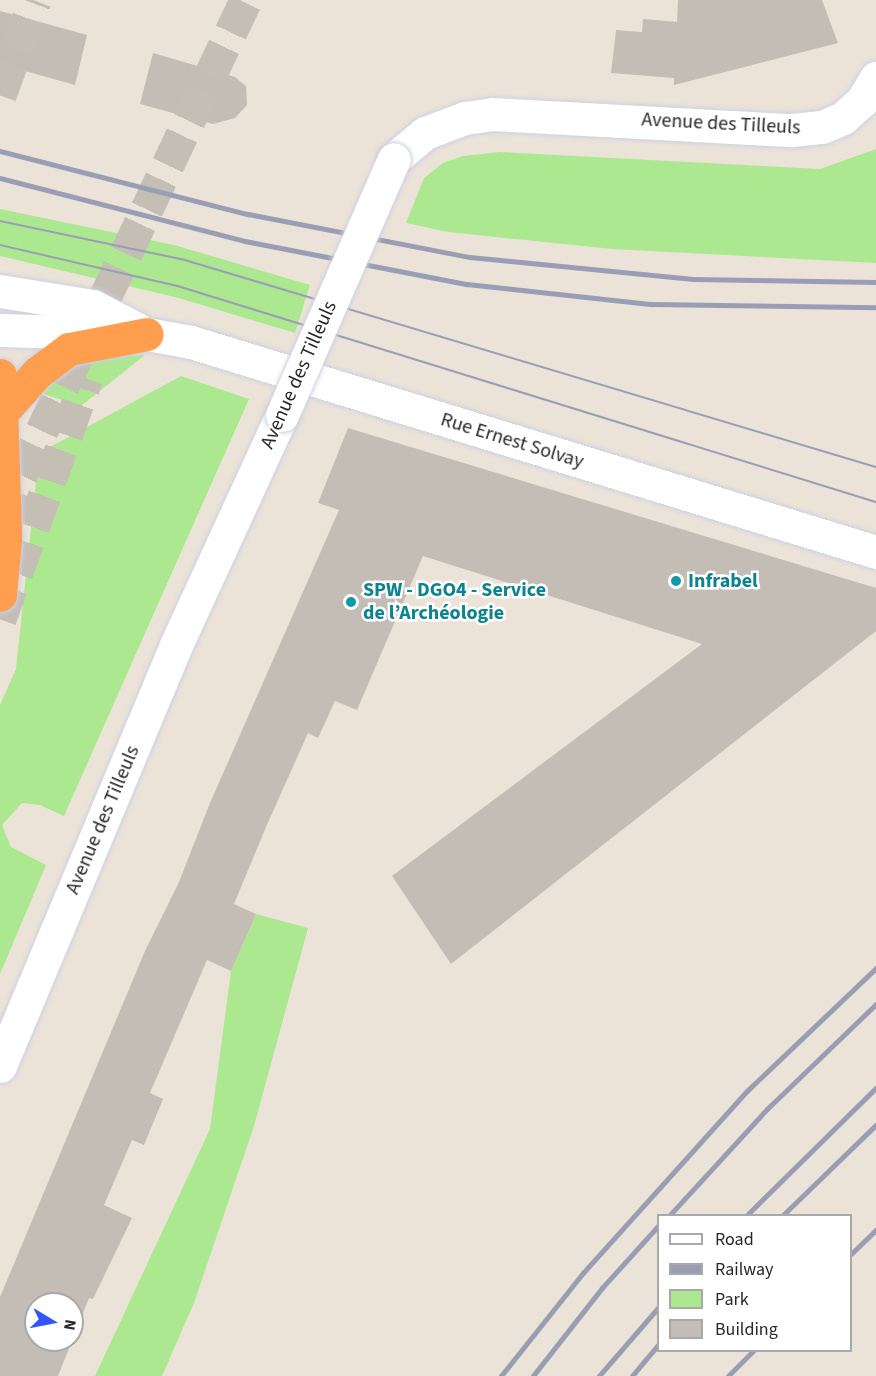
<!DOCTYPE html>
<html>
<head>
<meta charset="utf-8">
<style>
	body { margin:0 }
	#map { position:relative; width:876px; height:1376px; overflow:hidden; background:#ece3d8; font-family:"Source Sans 3",sans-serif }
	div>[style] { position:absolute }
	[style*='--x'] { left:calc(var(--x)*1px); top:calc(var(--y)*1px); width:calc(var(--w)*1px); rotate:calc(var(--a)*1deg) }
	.green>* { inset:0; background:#ace88f }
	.building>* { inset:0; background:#c3bdb5 }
	.highway-tunnel>* { height:33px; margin-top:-16.5px; transform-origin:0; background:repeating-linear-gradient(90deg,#c5beb5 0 33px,transparent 0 49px) }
	.roads { filter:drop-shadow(0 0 2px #cdd1e2) drop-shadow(0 0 2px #cdd1e2) }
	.minor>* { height:33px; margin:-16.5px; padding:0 16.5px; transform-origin:16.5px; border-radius:16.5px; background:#fff }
	.highway>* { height:33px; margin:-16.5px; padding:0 16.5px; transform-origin:16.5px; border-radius:16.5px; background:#ff9e4f }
	.tram>* { height:1.5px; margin:-0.75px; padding:0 0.75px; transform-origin:0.75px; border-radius:0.75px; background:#9a9eb4 }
	.rail>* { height:4.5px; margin:-2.25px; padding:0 2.25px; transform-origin:2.25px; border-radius:2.25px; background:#9a9eb4 }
	.bridges { filter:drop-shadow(0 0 2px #cdd1e2) drop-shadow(0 0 2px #cdd1e2) }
	.minor-bridge>* { height:33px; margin:-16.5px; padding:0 16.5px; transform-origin:16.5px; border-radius:16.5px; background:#fff }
	.dots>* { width:16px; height:16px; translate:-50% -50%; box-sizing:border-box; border:3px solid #fff; border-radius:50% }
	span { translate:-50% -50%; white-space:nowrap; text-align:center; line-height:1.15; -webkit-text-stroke:5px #fff; paint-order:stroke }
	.street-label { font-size:20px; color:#282828 }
	.culture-label { font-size:20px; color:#0d838f; font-weight:700 }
	.left { translate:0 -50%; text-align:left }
	.legend { position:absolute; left:657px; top:1214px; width:195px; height:138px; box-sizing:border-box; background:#fff; border:2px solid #a9a9a9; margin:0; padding:8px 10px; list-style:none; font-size:18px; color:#282828 }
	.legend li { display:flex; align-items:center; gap:12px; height:30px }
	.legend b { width:30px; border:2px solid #a9a9a9 }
	.north { position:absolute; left:24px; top:1292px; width:60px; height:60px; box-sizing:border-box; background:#fff; border:2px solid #a9a9a9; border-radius:50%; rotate:100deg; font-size:16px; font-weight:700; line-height:24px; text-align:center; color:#282828 }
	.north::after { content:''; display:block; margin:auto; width:21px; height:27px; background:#3155ff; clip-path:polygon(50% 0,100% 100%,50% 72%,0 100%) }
</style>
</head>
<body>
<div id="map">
	<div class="green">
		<i style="clip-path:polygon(876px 149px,876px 263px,612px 249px,448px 232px,406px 223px,424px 178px,443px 163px,463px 156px,500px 152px,820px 169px)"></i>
		<i style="clip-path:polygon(0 209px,174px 245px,310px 285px,295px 333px,175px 297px,0 256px)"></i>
		<i style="clip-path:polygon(111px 354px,145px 355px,81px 406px,43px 394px,62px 371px,87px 358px)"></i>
		<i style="clip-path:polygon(181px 376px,249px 399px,64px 816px,40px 805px,22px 803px,2px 825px,11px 847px,46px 865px,0 974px,0 705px,16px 669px,39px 453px)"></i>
		<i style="clip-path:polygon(256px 914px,308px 928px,254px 1126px,194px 1303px,162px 1376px,95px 1376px,210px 1129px,231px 971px)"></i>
	</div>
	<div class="building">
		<i style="clip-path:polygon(678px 0,822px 0,838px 43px,674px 85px,674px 78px,611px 73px,616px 30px,642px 32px,643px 19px,677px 22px)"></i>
		<i style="clip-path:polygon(0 11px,87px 35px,75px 85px,0 64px)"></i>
		<i style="clip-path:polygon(153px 53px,235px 77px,246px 86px,247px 105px,235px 118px,213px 124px,140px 104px)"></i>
		<i style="clip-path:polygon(evenodd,348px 428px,876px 588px,876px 631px,451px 964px,392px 876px,702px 644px,423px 556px,357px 710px,335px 701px,318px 738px,308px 733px,266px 827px,234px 904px,256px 914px,231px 971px,207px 960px,150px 1093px,163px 1099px,144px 1145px,132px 1140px,104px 1205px,132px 1218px,93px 1299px,89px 1298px,58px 1376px,0 1376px,0 1297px,145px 951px,179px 882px,210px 803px,339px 510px,318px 503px,348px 428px,36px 1304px,72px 1304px,72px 1340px,36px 1340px,36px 1304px)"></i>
	</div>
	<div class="highway-tunnel">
		<i style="--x:0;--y:95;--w:101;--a:-69.8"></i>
		<i style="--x:0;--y:519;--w:574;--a:-64.64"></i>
		<i style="--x:0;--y:619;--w:256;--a:-70.2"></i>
	</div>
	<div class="roads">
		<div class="minor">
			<i style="--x:394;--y:159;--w:40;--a:-40"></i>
			<i style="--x:425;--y:133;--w:43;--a:-20.6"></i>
			<i style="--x:465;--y:118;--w:27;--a:-8"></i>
			<i style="--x:492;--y:114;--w:300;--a:3.1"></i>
			<i style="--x:792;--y:130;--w:30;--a:-6"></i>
			<i style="--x:822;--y:127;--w:23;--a:-23"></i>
			<i style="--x:843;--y:118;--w:25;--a:-42"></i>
			<i style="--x:862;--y:101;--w:27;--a:-59"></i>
			<i style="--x:0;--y:291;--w:94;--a:9.2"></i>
			<i style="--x:93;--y:306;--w:50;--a:27.6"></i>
			<i style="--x:0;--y:330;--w:147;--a:1.6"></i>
			<i style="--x:147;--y:334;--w:45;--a:10.3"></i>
			<i style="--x:191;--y:342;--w:716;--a:17.04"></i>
			<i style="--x:0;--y:1066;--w:456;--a:-67.3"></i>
			<i style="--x:176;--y:645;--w:253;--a:-65.3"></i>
		</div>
		<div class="highway">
			<i style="--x:0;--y:375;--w:163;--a:88.2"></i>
			<i style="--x:5;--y:538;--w:57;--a:95"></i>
			<i style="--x:4;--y:410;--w:50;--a:-48.3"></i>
			<i style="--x:37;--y:373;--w:40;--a:-37"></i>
			<i style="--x:69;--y:349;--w:79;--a:-10.9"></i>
		</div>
	</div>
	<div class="tram">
		<i style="--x:0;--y:221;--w:189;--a:11.9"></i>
		<i style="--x:185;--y:260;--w:721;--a:16.68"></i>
		<i style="--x:0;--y:245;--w:183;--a:13"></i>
		<i style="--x:178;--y:286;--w:731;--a:17.19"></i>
	</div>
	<div class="rail">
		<i style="--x:0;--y:151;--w:256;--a:14.3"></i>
		<i style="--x:248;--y:214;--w:226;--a:11"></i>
		<i style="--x:470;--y:257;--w:224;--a:5.6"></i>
		<i style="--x:693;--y:279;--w:183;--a:0.9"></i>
		<i style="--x:0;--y:178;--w:253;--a:14.4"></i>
		<i style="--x:245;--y:241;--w:226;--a:11"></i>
		<i style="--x:467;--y:284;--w:186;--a:6.2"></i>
		<i style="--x:652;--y:304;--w:224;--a:0.8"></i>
		<i style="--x:669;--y:1216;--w:145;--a:-47.5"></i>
		<i style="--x:767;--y:1109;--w:151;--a:-43.9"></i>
		<i style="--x:746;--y:1216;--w:182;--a:-44.6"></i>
		<i style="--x:782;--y:1216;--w:131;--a:-44.1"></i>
		<i style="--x:850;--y:1255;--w:36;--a:-44"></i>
		<i style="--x:501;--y:1376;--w:132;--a:-51.5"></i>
		<i style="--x:583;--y:1273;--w:245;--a:-48"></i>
		<i style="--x:747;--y:1091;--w:178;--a:-43.6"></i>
		<i style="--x:533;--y:1376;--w:112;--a:-51.9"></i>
		<i style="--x:602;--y:1288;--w:84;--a:-47.9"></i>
		<i style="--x:599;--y:1376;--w:90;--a:-49.1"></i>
		<i style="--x:632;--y:1376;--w:40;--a:-50"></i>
		<i style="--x:728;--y:1376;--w:37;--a:-45"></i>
	</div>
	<div class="bridges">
		<div class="minor-bridge">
			<i style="--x:282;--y:415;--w:279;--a:-66.4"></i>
		</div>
	</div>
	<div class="dots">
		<i style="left:676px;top:581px;background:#0f9aa8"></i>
		<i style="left:351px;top:602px;background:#0f9aa8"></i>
	</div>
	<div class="street-label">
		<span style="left:721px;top:124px;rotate:3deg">Avenue des Tilleuls</span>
		<span style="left:299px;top:375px;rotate:-66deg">Avenue des Tilleuls</span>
		<span style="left:512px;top:441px;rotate:17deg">Rue Ernest Solvay</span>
		<span style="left:103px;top:820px;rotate:-67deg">Avenue des Tilleuls</span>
	</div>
	<div class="culture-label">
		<span class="left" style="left:688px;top:581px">Infrabel</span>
		<span class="left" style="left:363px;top:602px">SPW - DGO4 - Service<br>de l’Archéologie</span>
	</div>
	<ul class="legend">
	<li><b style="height:8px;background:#fff"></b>Road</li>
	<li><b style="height:8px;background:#9a9eb4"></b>Railway</li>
	<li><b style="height:16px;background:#ace88f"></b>Park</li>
	<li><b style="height:16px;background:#c3bdb5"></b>Building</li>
	</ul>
	<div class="north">N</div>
</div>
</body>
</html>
